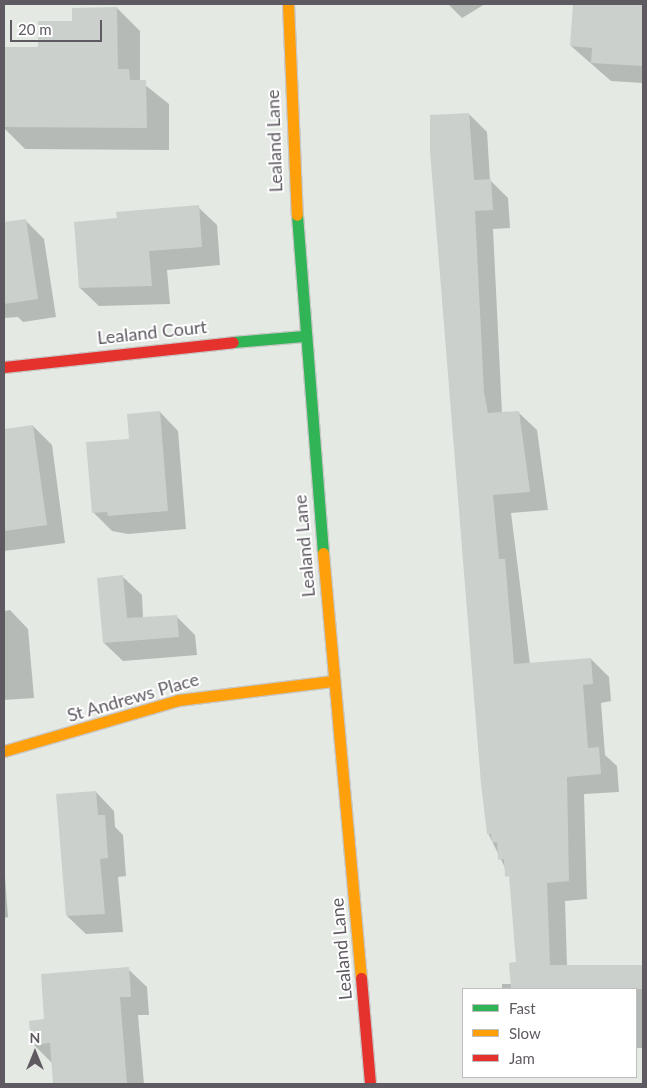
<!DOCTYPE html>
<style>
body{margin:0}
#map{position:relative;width:647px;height:1088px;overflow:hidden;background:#e4e9e4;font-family:Lato,sans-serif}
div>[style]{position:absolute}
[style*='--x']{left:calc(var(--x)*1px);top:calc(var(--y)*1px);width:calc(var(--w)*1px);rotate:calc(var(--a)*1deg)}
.shadow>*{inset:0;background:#0003}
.building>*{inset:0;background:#ccd0cd}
.roads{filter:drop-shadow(1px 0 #c7c7c7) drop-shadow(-1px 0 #c7c7c7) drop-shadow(0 1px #c7c7c7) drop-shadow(0 -1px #c7c7c7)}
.fast>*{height:11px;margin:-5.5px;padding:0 5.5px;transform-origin:5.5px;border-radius:5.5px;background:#30b455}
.slow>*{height:11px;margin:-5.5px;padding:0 5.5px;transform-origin:5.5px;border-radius:5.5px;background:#ff9f0a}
.jam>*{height:11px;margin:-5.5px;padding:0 5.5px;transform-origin:5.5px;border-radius:5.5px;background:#e5322d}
span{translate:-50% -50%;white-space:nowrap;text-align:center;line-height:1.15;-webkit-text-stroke:4px #fff;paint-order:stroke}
.street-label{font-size:18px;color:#5f5a62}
.frame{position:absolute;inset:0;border:5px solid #5f5a62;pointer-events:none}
.legend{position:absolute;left:462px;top:988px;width:175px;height:90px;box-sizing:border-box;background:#fff;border:1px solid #bfbdc0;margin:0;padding:6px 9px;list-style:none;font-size:15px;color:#5f5a62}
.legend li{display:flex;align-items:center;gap:10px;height:25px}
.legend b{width:25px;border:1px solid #bfbdc0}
.north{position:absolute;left:10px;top:1028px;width:50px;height:50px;-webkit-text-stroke:4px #fff;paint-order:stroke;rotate:0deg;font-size:14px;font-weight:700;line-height:20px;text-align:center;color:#5f5a62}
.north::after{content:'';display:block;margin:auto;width:18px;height:22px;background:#5f5a62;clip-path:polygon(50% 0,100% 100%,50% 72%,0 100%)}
.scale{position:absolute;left:10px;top:20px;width:92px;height:22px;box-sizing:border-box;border:2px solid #5f5a62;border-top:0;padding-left:6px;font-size:15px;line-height:18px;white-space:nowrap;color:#5f5a62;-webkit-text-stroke:4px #fff;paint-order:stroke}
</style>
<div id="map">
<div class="shadow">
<div style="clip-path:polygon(448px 4px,485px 4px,462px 18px)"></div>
<div style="clip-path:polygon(574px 4px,643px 4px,643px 83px,611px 81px,571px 46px)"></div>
<div style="clip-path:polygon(117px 8px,140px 31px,140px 81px,169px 104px,169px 150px,25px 149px,4px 128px,4px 49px,40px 48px,73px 22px)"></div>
<div style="clip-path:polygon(469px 114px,487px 132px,490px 180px,508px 198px,510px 228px,493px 229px,502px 413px,518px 412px,537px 430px,548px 510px,511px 513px,530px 664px,591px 659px,609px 677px,611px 701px,601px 703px,605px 755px,617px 766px,619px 792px,584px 794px,587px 899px,565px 901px,567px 966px,643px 966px,643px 1048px,636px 1048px,636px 989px,502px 989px,502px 984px,512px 984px,517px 963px,511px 880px,488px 833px)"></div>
<div style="clip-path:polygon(198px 207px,217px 225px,220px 265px,167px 270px,170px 304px,99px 306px,80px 288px,118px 219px)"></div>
<div style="clip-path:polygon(25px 220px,44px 239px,56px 317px,23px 322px,18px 317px,4px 318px,4px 223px)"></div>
<div style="clip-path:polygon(160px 412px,178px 431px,186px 529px,128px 534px,112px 531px,93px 512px,130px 440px)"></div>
<div style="clip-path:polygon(33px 426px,52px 445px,65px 543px,4px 551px,4px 430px)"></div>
<div style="clip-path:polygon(123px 577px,142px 595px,143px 618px,176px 616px,195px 635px,197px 655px,123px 661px,104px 643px)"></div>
<div style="clip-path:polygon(10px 610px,28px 629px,34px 698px,4px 700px,4px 611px)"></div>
<div style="clip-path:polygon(96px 792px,114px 811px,115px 827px,123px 835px,126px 876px,118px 877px,123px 932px,86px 934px,67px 916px)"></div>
<div style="clip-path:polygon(4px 863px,8px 917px,4px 918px)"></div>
<div style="clip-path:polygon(128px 969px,147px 987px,149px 1015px,138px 1015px,144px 1084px,54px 1084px,52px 1063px,33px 1044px,45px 1020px)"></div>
</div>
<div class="building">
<div style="clip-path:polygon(573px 4px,643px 4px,643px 66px,591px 63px,592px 48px,570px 46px)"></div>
<div style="clip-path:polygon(117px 7px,118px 69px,129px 69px,130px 80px,146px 80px,147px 128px,4px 127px,4px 47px,38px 47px,38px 21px,72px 21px,72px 8px)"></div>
<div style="clip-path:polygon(469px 113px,474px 180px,491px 179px,493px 210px,475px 211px,484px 392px,488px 413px,519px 411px,530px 492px,493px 495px,499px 559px,505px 559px,514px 664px,591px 658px,593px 684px,583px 685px,588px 748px,599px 747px,601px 774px,567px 777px,569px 881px,547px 883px,550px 965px,643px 965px,643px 989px,511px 989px,509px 963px,516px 962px,509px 876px,505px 877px,504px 859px,498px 860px,497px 842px,492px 843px,491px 834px,487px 834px,481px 784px,430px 151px,430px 115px)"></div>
<div style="clip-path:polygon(199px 205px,202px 247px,149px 251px,152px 286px,79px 288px,74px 222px,117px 218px,116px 212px)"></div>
<div style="clip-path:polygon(26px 219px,38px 299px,4px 304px,4px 222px)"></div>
<div style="clip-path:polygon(160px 411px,168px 511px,108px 516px,107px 512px,92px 513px,86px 442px,129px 439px,127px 414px)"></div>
<div style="clip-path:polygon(33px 425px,47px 525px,4px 531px,4px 429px)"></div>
<div style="clip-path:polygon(123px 575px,127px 618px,177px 615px,179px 637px,103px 643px,97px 578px)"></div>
<div style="clip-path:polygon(96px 791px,98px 815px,105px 815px,108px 858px,100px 859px,105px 914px,66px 916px,56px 794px)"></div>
<div style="clip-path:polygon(129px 967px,131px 997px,120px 997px,127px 1084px,53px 1084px,50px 1043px,31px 1045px,29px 1021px,44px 1019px,41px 974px)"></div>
</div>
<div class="roads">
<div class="fast">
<div style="--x:297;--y:215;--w:339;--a:85.6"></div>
<div style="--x:233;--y:342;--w:71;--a:-4.8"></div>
</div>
<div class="slow">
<div style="--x:288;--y:4;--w:211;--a:87.6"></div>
<div style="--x:323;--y:553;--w:427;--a:84.9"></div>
<div style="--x:4;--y:751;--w:181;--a:-16.3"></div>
<div style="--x:178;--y:700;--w:156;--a:-7"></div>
</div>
<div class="jam">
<div style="--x:4;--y:367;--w:230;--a:-6.2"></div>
<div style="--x:361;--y:978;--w:106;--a:85.1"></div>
</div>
</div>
<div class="street-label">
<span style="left:274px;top:141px;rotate:-92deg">Lealand Lane</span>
<span style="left:152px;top:332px;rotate:-6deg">Lealand Court</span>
<span style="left:304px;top:546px;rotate:-95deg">Lealand Lane</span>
<span style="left:133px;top:697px;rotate:-16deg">St Andrews Place</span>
<span style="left:341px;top:949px;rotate:-95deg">Lealand Lane</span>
</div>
<div class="frame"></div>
<ul class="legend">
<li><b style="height:6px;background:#30b455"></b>Fast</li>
<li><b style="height:6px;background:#ff9f0a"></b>Slow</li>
<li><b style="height:6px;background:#e5322d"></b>Jam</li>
</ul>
<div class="north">N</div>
<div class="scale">20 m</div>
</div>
